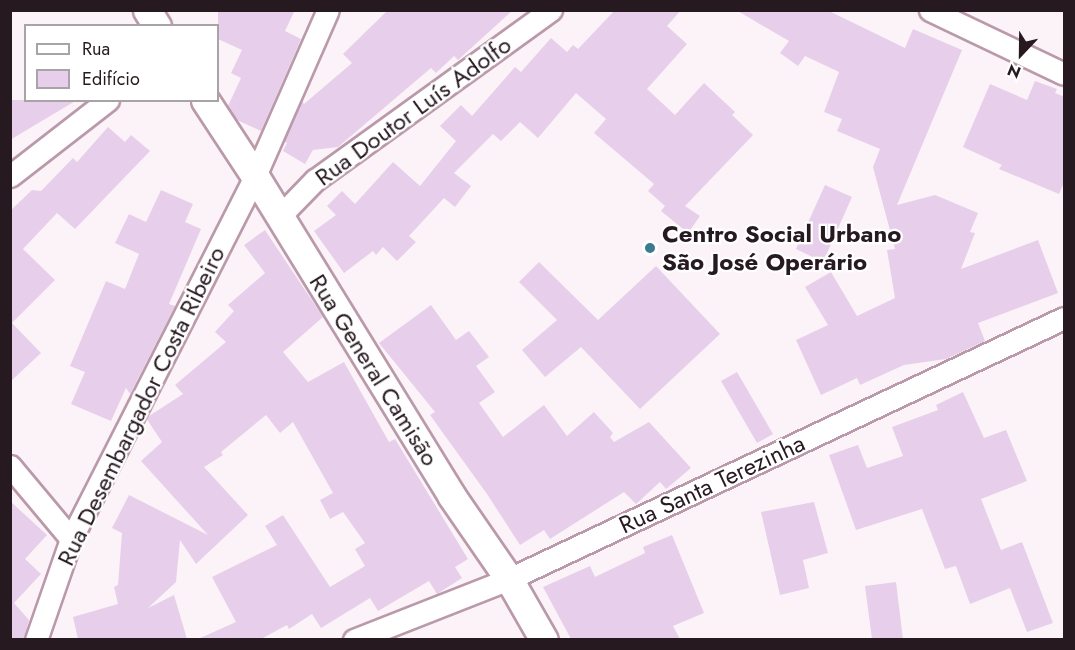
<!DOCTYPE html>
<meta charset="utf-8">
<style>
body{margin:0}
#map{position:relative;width:1075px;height:650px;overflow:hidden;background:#fbf3f7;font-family:Jost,sans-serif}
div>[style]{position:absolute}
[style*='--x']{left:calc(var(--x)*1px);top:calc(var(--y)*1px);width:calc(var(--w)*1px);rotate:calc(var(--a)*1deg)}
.building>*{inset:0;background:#e7cfeb}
.roads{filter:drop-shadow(2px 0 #ba99aa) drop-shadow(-2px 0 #ba99aa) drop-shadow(0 2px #ba99aa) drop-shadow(0 -2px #ba99aa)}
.minor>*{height:21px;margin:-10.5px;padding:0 10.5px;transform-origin:10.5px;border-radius:10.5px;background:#fff}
.tertiary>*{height:27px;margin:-13.5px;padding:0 13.5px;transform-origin:13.5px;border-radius:13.5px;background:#fff}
.dots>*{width:16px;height:16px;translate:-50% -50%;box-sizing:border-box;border:3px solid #fff;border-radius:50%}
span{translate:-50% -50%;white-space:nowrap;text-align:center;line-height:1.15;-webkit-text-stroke:4.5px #fff;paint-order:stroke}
.street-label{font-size:24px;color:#261920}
.poi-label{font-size:24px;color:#261920;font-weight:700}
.left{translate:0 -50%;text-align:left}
.frame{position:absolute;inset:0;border:12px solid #261920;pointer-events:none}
.legend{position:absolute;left:24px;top:24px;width:195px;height:78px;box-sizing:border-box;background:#fff;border:2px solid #a8a3a6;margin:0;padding:8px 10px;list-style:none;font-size:18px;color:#261920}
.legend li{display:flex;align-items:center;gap:12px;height:30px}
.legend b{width:30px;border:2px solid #a8a3a6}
.north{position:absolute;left:991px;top:24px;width:60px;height:60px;-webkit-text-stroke:4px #fff;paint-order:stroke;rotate:202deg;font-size:16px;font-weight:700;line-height:24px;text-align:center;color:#261920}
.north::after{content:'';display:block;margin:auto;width:21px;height:27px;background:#261920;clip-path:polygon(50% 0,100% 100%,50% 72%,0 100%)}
</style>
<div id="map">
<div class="building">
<div style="clip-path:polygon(218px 10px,295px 10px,285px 31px,301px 39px,261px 131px,237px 120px,228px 106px,241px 78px,231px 73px,242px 50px,218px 39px)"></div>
<div style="clip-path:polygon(388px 10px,513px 10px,458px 60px,454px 56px,436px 73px,431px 68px,338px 147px,313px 150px,305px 164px,283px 151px,287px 143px,284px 141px,302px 101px,304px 104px,352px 63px,343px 54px)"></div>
<div style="clip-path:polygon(615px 10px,681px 10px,667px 26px,687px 44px,647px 89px,675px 115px,704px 83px,735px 112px,732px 115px,753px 135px,685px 206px,700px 216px,688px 233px,661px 211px,665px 206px,648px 191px,654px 184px,594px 133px,606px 119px,576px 93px,538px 138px,520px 122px,501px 141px,493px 134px,454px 173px,471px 186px,455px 207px,444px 198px,409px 236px,416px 242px,397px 261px,383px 247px,376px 255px,373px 251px,344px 273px,314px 231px,336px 215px,327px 206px,342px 191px,355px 204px,393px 162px,420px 186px,456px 141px,440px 126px,461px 105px,472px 116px,515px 67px,521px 72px,551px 38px,567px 52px,573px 45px,578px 49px)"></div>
<div style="clip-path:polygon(736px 10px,827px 10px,905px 48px,913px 29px,962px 50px,897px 205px,935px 195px,978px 213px,970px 232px,975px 233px,961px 269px,1038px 240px,1058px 293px,978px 323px,985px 341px,946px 359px,904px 365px,860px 385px,857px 378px,821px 395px,796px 340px,828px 325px,805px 287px,831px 272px,857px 316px,895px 298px,887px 250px,895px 249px,873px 167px,880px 149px,837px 131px,842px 119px,824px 112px,839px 72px,805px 56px,798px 66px,780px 53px,789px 41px)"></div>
<div style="clip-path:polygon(1035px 81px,1057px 89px,1055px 93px,1065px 97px,1065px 180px,1059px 194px,999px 169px,1002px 165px,963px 147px,990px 84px,1027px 100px)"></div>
<div style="clip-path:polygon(10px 100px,77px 100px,10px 140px)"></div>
<div style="clip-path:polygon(108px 127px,125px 142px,131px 135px,150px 151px,75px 229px,57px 213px,23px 249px,55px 280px,12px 323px,41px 353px,10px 382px,10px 211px,32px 190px,41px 191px,73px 158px,77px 162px)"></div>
<div style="clip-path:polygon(825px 185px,852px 197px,823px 262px,796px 249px)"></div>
<div style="clip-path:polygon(161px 190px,193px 204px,185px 222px,201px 229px,169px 304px,175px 306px,130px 394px,126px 388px,111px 421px,71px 404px,85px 372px,70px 366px,106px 281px,125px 289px,139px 254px,115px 243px,129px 214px,146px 222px)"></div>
<div style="clip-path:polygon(265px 230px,323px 317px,283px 352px,308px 382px,344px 362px,389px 442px,395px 439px,468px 559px,455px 567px,462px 578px,437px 594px,429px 581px,378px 611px,370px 598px,321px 628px,312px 614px,289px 629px,287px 625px,261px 639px,198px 639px,236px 622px,212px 577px,277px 545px,265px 526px,283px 515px,330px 587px,365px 566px,355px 549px,365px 543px,343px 512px,330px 519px,320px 500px,333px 493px,293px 422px,280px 433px,266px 415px,221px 452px,223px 455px,204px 467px,248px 515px,196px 564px,180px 540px,176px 582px,148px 608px,174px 595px,187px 639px,78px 639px,73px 617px,118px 604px,114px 587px,118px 585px,122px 533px,112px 528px,129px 495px,208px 535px,141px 461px,162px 442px,146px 418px,183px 394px,175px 385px,226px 342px,215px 332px,234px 311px,228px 305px,265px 273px,244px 245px)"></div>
<div style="clip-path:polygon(539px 262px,598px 320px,656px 266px,720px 334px,640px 409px,581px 347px,545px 377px,522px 350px,557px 320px,519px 282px)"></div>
<div style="clip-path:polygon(431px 305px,456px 340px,469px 331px,489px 357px,476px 366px,495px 392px,479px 403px,503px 437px,544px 405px,567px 436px,594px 412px,613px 433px,610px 437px,614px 442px,649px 422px,691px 468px,666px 489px,660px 482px,636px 504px,624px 492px,550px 539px,544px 530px,520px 545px,487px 494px,430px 415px,435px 412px,379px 343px)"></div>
<div style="clip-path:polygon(737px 372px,773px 434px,757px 443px,721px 381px)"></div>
<div style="clip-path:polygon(963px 392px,984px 438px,1006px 430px,1027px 481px,981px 499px,1001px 550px,1022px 542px,1053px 623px,1027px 632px,1010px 588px,970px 604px,956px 566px,945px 569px,922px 509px,856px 530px,829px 455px,858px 445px,867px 468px,903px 456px,892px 427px,938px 410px,936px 405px)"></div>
<div style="clip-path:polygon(10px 501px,47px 535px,25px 559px,41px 574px,14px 603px,29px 620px,24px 639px,10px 639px)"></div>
<div style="clip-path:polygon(814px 502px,828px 553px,803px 560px,809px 588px,780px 595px,761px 512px)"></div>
<div style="clip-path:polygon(672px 535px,704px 613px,673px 626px,680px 639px,571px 639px,543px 587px,590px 566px,595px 577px,645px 553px,643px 547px)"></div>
<div style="clip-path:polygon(896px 582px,903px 639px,872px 639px,865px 586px)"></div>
</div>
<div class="roads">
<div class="minor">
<div style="--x:930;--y:10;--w:148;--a:25.5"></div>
<div style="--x:10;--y:176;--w:124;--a:-37.8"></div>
<div style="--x:279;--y:217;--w:52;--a:-45.8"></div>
<div style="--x:315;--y:180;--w:291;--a:-35.8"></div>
<div style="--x:10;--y:466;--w:95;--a:50.1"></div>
<div style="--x:36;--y:640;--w:107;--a:-70.9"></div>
<div style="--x:71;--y:539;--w:407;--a:-63.1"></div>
<div style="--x:255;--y:176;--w:181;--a:-66.3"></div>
<div style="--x:354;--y:640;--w:167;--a:-21.5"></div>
<div style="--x:509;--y:579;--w:613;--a:-25.19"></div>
</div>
<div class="tertiary">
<div style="--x:147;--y:10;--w:19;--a:58"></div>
<div style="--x:205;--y:100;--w:91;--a:56.7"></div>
<div style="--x:255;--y:176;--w:374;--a:58.4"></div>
<div style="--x:451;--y:495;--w:102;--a:55.4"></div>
<div style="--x:509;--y:579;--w:70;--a:60.2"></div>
</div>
</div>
<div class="dots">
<div style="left:650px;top:248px;background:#3b7a8f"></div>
</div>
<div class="street-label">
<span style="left:413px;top:111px;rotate:-36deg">Rua Doutor Luís Adolfo</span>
<span style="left:374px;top:370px;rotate:58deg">Rua General Camisão</span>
<span style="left:141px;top:406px;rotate:-64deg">Rua Desembargador Costa Ribeiro</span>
<span style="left:712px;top:484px;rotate:-25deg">Rua Santa Terezinha</span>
</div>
<div class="poi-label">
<span class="left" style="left:662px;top:248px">Centro Social Urbano<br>São José Operário</span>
</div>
<div class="frame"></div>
<ul class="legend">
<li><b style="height:8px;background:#fff"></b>Rua</li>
<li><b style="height:16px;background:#e7cfeb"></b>Edifício</li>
</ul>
<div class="north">N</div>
</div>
